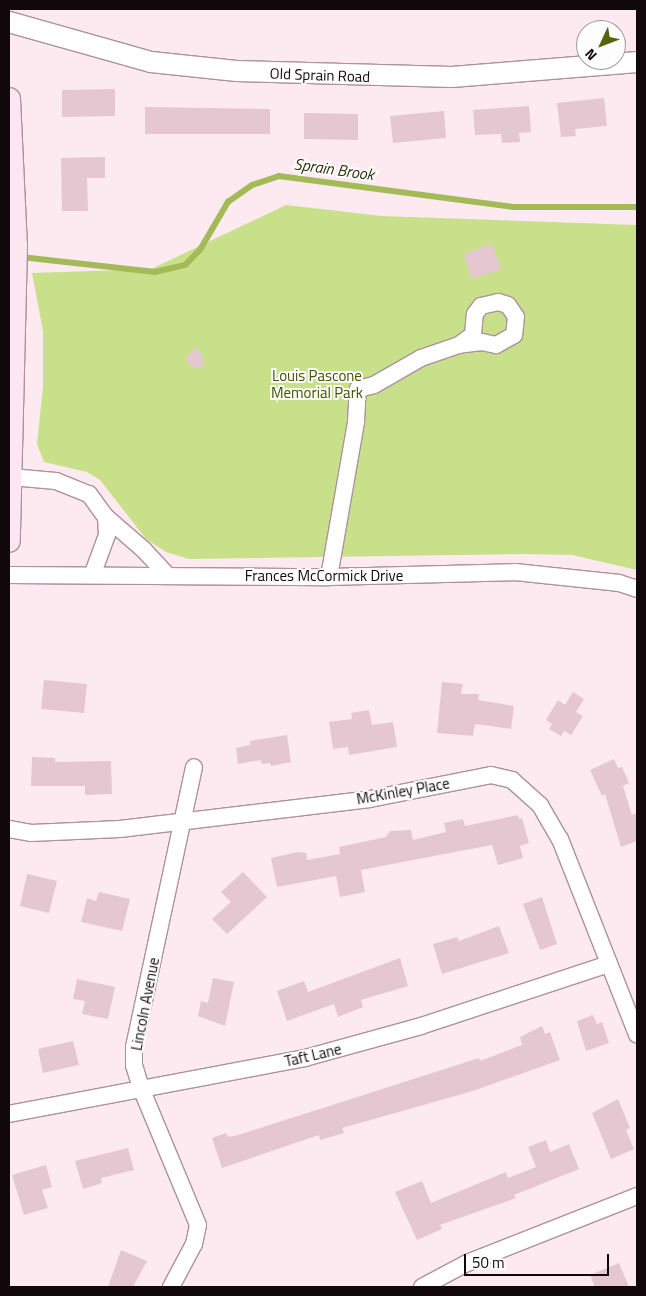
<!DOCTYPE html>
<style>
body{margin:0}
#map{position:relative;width:646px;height:1296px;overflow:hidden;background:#fceaf0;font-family:"Titillium Web",sans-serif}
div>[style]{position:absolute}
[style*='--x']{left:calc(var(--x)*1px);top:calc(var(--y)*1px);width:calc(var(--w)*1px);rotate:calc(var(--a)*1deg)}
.green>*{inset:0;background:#c9e08a}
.stream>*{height:5.5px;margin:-2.75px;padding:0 2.75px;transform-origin:2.75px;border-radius:2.75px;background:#a3bb56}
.building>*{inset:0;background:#e5c7d2}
.roads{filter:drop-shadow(1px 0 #ad919b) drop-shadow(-1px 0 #ad919b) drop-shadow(0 1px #ad919b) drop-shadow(0 -1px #ad919b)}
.minor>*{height:16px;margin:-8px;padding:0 8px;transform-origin:8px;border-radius:8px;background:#fff}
.tertiary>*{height:20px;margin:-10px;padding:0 10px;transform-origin:10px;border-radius:10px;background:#fff}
.secondary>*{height:22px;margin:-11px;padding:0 11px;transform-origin:11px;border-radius:11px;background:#fce6ef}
span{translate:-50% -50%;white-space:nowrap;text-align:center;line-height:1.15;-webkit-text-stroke:4px #fdfdfd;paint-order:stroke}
.street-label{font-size:15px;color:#11080c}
.park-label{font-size:15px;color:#425102}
.water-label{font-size:16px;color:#293207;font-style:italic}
.frame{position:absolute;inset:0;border:10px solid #11080c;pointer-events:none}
.north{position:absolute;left:576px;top:20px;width:50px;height:50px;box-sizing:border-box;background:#fdfdfd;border:1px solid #9f9b9d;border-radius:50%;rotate:227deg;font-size:14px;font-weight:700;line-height:20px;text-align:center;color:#11080c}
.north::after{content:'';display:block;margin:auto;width:18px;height:22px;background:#54650e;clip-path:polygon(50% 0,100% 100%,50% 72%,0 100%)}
.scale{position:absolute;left:464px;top:1254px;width:145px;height:22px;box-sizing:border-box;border:2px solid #11080c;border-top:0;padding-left:6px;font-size:15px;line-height:18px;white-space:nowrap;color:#11080c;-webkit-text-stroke:4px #fdfdfd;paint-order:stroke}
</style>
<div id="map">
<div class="green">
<div style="clip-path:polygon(286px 205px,382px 216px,637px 225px,637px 570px,572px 555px,525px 554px,189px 559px,166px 552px,146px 539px,100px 480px,87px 472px,44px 462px,37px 444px,43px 387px,43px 331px,32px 273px,151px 269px)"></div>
</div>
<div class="stream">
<div style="--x:21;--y:257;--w:135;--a:6.4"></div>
<div style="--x:155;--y:272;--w:31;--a:-13"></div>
<div style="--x:185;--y:265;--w:21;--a:-45"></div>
<div style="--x:200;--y:250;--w:56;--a:-59.7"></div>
<div style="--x:228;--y:202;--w:29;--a:-35"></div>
<div style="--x:252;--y:185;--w:28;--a:-18"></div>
<div style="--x:279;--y:176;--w:236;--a:7.5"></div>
<div style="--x:513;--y:207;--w:124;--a:0"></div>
</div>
<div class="building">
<div style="clip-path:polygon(115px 89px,115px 116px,62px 117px,62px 90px)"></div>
<div style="clip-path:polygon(604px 98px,607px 126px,575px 129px,576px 136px,561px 137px,557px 103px)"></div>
<div style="clip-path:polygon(529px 106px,531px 132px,519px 133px,520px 142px,502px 143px,501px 134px,475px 135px,473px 110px)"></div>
<div style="clip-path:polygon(145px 107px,270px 109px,270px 134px,145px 134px)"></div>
<div style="clip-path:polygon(444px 111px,446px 138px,393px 143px,390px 116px)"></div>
<div style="clip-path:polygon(304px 113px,358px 114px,358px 140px,304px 139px)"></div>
<div style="clip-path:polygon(105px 157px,105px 178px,87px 178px,88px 211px,62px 211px,61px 158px)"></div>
<div style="clip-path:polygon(492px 244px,501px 269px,472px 279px,464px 254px)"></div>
<div style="clip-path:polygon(196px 347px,202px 355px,204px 367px,192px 367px,185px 358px)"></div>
<div style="clip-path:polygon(44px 680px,87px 684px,84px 713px,41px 709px)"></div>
<div style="clip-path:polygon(442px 682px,463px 684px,461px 694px,479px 694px,478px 700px,514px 706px,511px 729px,475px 724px,473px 736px,437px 733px)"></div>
<div style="clip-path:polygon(573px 692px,584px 699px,576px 712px,583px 716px,571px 735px,564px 731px,561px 736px,549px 729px,552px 724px,546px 720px,558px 700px,565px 705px)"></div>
<div style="clip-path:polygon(369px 710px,372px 725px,393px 722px,397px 747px,349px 755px,348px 747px,333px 749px,329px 722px,352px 719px,351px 713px)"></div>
<div style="clip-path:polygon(287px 735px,291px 762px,271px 766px,270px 763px,262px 764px,261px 760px,238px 764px,236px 748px,250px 745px,250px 741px)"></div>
<div style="clip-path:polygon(32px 757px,55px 758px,55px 762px,111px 761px,112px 794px,85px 795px,85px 786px,31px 786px)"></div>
<div style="clip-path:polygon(614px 759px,618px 768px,622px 767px,629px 783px,623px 786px,632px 815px,637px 813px,637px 841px,621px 847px,605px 794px,602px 796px,590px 770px)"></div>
<div style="clip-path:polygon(518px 815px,519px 819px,522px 818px,529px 843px,520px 846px,523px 858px,498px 865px,492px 845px,371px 868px,361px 870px,365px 892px,340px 897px,336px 876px,277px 887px,271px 858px,298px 852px,306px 853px,307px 860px,340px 854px,339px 847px,386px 837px,390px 831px,411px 830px,413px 840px,446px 832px,444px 823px,463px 819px,465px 826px)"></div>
<div style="clip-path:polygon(243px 872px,267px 897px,227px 934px,212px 919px,231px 902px,221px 892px)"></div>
<div style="clip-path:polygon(27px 874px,57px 881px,49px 913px,20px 906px)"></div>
<div style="clip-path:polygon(99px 892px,130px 899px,122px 931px,81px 922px,87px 898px,96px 901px)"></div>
<div style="clip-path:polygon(542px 897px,557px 944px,540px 950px,523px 904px)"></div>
<div style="clip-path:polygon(499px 926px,509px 953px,442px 974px,433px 944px,457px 937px,459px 941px)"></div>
<div style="clip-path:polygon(400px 958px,408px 986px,361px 1000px,363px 1007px,338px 1017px,334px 1004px,287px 1021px,277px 991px,304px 981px,308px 992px)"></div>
<div style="clip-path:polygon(213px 978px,234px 982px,225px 1026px,198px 1016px,201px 1001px,208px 1003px)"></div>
<div style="clip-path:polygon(77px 979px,115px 987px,108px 1019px,82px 1014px,85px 1001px,73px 999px)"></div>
<div style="clip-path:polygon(593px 1015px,597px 1024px,602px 1022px,609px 1043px,586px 1051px,577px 1021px)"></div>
<div style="clip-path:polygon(542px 1026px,545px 1034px,550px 1032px,560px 1060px,473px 1091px,342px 1128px,344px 1133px,320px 1140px,319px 1135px,222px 1168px,212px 1138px,226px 1133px,228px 1137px,238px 1135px,479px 1058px,480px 1061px,522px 1045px,520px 1037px)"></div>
<div style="clip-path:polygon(73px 1041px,79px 1065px,43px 1073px,38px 1049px)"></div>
<div style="clip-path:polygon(618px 1099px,630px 1128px,626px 1130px,634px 1149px,611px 1159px,592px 1113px)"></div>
<div style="clip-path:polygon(546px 1140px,550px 1152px,569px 1144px,579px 1169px,514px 1195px,516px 1198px,440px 1225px,442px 1229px,417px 1240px,395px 1192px,422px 1181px,431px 1203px,506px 1172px,508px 1178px,536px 1167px,528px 1147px)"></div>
<div style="clip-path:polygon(128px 1148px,134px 1170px,101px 1178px,102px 1183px,83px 1189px,75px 1161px)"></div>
<div style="clip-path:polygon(46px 1165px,52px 1187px,42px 1190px,48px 1208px,24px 1215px,12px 1175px)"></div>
<div style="clip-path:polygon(121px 1250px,147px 1261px,133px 1287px,108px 1287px)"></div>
<div style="clip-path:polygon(619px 1263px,629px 1287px,595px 1287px,590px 1275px)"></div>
</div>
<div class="roads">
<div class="minor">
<div style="--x:498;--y:302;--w:10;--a:17"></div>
<div style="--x:508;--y:305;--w:14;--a:56"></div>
<div style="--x:516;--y:317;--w:18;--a:96"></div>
<div style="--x:514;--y:335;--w:21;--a:151"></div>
<div style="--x:496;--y:345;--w:14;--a:-168"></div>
<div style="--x:482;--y:342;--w:23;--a:173"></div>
<div style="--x:459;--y:345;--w:17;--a:-36"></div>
<div style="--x:473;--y:335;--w:21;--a:-85"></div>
<div style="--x:475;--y:314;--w:10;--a:-53"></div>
<div style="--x:481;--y:306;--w:17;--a:-13"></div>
<div style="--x:11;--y:477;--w:45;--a:5.1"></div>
<div style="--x:56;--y:481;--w:35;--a:22"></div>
<div style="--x:89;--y:494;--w:29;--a:54"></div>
<div style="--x:106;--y:517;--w:49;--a:40.9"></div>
<div style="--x:143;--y:549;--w:35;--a:47"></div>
<div style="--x:93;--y:573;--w:40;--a:-69.8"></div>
<div style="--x:107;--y:535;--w:18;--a:-93"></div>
<div style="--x:9;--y:575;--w:320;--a:0.4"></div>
<div style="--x:329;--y:577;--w:186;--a:-1.5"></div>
<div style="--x:515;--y:572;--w:105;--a:6"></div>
<div style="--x:619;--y:583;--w:19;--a:18"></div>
<div style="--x:329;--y:577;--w:157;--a:-80.1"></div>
<div style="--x:356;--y:422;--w:33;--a:-87"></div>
<div style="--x:358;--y:389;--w:16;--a:-14"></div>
<div style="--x:374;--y:385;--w:54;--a:-29.9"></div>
<div style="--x:421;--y:358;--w:40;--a:-18.9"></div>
<div style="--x:9;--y:829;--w:22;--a:10"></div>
<div style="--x:31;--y:833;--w:89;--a:-2.6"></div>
<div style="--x:120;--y:829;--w:252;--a:-6.8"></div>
<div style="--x:370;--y:799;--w:123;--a:-11.2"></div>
<div style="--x:491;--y:775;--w:22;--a:13"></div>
<div style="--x:512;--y:780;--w:38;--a:42"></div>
<div style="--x:540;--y:805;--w:39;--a:60"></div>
<div style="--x:560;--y:839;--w:210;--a:68.5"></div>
<div style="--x:9;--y:1114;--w:301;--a:-10.7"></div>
<div style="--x:305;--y:1058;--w:120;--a:-15.4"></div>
<div style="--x:421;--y:1026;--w:198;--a:-18.3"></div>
<div style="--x:171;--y:1287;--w:49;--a:-61.9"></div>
<div style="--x:194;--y:1244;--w:19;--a:-78"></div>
<div style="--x:198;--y:1225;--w:148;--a:-112.6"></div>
<div style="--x:141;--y:1088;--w:24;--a:-107"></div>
<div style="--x:134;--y:1065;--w:18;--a:-90"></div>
<div style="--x:134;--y:1047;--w:286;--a:-77.9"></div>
<div style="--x:422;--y:1287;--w:51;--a:-28.1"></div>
<div style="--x:467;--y:1263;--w:183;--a:-21.5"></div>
</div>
<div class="tertiary">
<div style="--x:9;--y:22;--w:148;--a:15.7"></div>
<div style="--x:151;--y:62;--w:86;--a:6"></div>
<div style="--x:237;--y:71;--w:215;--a:1.6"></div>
<div style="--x:452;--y:77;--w:186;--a:-4.6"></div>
</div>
<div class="secondary">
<div style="--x:9;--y:99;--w:147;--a:87.3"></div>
<div style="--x:16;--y:246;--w:295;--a:91.4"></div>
</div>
</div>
<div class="street-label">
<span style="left:320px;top:75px;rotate:2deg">Old Sprain Road</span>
<span style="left:324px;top:576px">Frances McCormick Drive</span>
<span style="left:403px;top:791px;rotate:-10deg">McKinley Place</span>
<span style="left:145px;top:1004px;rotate:-79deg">Lincoln Avenue</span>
<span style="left:313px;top:1055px;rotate:-13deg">Taft Lane</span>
</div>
<div class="park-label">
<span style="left:317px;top:384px">Louis Pascone<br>Memorial Park</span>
</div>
<div class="water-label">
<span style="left:334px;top:169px;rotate:8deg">Sprain Brook</span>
</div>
<div class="frame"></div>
<div class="north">N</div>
<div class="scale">50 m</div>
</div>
